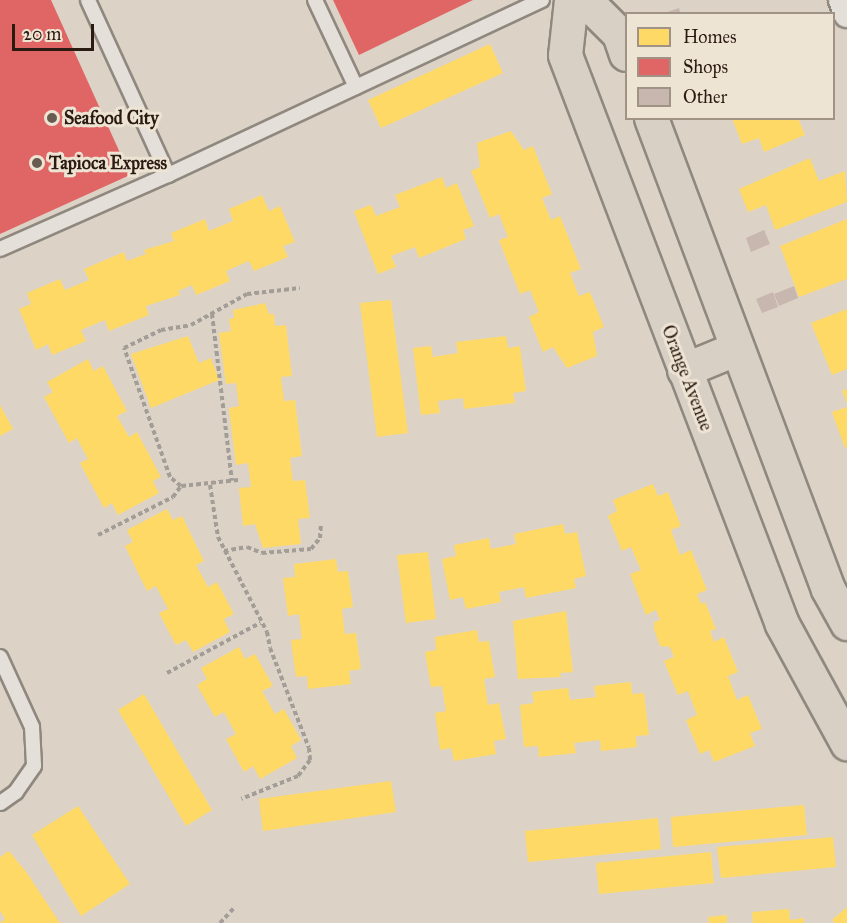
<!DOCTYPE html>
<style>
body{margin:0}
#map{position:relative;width:847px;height:923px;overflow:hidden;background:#dcd3c6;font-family:"IM FELL Great Primer",serif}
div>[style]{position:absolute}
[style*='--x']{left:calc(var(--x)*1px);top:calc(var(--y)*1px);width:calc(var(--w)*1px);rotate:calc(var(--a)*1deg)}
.homes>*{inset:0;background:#ffd966}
.shops>*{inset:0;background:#e06666}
.building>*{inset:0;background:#c8b7ae}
.path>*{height:4px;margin-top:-2px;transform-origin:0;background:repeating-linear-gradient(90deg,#a29d96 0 4.5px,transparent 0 7.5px)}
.roads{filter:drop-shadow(2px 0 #8f887f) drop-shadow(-2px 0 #8f887f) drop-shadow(0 2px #8f887f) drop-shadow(0 -2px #8f887f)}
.lane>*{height:14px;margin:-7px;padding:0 7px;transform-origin:7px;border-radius:7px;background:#e4e0d9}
.street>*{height:26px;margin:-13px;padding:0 13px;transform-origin:13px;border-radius:13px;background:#e4e0d9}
.primary>*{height:33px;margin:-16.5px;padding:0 16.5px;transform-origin:16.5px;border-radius:16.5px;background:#d8d0c4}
.dots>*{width:16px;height:16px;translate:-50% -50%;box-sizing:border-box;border:3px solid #eee4d4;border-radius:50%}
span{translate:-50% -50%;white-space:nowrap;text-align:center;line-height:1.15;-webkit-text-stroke:6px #eee4d4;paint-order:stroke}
.poi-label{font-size:18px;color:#2a1a11;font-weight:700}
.left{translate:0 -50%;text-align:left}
.street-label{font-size:18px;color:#2a1a11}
.legend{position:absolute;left:625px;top:12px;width:210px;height:108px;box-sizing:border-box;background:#eee4d4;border:2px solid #a09386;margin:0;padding:8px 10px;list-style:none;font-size:18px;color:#2a1a11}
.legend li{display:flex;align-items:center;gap:12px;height:30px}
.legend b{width:30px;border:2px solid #a09386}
.scale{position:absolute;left:12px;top:24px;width:82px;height:27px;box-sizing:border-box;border:3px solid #2a1a11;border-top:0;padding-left:8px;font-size:18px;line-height:21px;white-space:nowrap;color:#2a1a11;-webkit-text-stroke:4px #eee4d4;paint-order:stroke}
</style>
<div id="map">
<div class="homes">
<div style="clip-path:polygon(490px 44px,503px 73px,381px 128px,368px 100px)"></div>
<div style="clip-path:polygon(732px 118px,798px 118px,805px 135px,764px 152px,759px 138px,742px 144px)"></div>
<div style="clip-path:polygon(511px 131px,524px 150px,533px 146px,552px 194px,542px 198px,551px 220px,560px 216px,581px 269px,570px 273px,579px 296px,590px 292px,604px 327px,593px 332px,597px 356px,567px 368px,553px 347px,543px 352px,529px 317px,539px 312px,530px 290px,520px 294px,499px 240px,508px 237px,499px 214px,490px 218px,471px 171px,480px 167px,477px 143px)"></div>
<div style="clip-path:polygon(810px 158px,819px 181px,845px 171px,847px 202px,775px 230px,766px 205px,748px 212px,739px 189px)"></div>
<div style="clip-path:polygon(442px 177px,446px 188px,457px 183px,474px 226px,463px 230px,466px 239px,419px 258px,415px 247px,391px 256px,396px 267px,378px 274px,354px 211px,371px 205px,376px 216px,400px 207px,395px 195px)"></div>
<div style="clip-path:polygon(262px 195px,269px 211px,280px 206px,295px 242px,283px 246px,288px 257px,254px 271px,249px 261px,226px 271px,230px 281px,196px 295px,192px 285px,178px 291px,180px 295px,146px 306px,149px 315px,109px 331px,105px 320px,81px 330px,86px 341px,52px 355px,48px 344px,36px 350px,19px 309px,31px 304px,27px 293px,60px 279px,65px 290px,89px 280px,84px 269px,124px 252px,127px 261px,146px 254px,144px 250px,174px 241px,171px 233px,205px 219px,209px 231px,233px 221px,229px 209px)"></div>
<div style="clip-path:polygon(847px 219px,847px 279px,799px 297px,780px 246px)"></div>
<div style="clip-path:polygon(391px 300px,408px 433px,377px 437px,360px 303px)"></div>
<div style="clip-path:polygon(265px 303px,269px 314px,274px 314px,275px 326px,286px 325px,292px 376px,281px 377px,284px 401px,295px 400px,302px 456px,290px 458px,293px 481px,305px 480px,310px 518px,298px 519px,301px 544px,263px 548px,255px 524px,243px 526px,239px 488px,251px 487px,248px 463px,236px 465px,229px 408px,239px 406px,236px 383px,226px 384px,219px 333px,231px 331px,229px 319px,234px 318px,233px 310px)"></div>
<div style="clip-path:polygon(847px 309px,847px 369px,832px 375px,811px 323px)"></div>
<div style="clip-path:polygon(188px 336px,199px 363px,211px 358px,219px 380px,151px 408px,131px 354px)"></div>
<div style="clip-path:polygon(506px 336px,508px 348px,520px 346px,526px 391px,513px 393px,515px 403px,464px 409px,463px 398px,438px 401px,440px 413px,421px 415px,413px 348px,431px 346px,433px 357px,458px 353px,456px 342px)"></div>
<div style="clip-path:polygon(88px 359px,94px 371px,103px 366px,127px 411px,117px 416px,129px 437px,137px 432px,161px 477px,153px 481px,159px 493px,118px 515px,112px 503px,104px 508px,80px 463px,88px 459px,77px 438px,69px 443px,44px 397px,53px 392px,47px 382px)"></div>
<div style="clip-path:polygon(847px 389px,847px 404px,842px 391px)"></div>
<div style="clip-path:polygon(0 405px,13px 429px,0 436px)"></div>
<div style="clip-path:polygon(847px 407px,847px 447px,845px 448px,832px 412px)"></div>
<div style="clip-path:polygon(653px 484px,658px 496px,668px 492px,681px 526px,671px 530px,680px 555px,691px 550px,707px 590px,697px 594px,701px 604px,705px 602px,716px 629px,710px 631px,714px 642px,724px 637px,738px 672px,728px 676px,737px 700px,748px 695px,762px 729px,750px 733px,755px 746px,714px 762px,709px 750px,700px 754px,686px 720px,697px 715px,688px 691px,678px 695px,664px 661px,674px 657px,670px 647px,660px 646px,654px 629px,654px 622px,660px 620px,656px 610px,646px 615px,630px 574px,641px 570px,631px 547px,622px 551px,608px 516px,617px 511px,613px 500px)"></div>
<div style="clip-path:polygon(167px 509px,173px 520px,182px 516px,204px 561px,196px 565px,208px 587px,217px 582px,234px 614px,224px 619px,230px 632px,193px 652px,186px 640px,176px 645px,159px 613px,168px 609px,156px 586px,147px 591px,125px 546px,133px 542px,127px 530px)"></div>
<div style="clip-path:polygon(563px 524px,565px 534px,577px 532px,586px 576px,574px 579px,576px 588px,526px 598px,524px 587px,499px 592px,501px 602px,466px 609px,463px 597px,450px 600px,442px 559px,456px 556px,454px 545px,489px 538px,491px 549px,516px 544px,514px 534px)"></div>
<div style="clip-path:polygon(428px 552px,436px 619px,406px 623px,397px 555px)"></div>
<div style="clip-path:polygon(336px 559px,338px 572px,348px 571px,353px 607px,342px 609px,345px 634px,356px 633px,361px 669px,349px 671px,351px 684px,308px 689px,307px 676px,296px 677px,291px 640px,302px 639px,299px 614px,288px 616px,283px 578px,295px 577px,294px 564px)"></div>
<div style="clip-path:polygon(566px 611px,573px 672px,560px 673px,561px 677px,518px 679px,513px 621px)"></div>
<div style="clip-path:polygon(477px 630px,479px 642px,489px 641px,495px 677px,484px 679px,488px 705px,499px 703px,506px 739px,494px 741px,496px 754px,454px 761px,451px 748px,440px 750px,435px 713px,446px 711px,442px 686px,431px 687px,425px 652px,436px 650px,435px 637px)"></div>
<div style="clip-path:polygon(239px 647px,245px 659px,255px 654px,273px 686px,262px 691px,275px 714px,284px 709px,301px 740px,291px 746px,297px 758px,260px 779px,253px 766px,244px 772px,226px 739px,236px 734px,224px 712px,215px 717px,197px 685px,207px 679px,201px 668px)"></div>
<div style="clip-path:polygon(631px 682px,632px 694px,644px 693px,649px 735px,636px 736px,637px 747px,601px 751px,600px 740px,574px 743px,576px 753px,539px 757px,538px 746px,524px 747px,520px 705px,534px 703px,532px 692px,568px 688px,570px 700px,596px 697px,594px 686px)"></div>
<div style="clip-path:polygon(144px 694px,212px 810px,186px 826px,118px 710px)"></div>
<div style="clip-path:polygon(391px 781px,396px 812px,263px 831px,259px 799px)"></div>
<div style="clip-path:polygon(804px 805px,807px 835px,673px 847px,671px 817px)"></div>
<div style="clip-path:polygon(78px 806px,130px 884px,81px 916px,32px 835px)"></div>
<div style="clip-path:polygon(658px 818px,661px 849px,528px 862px,525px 831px)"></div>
<div style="clip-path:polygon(833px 837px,836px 867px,721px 878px,717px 847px)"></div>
<div style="clip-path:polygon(9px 851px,27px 873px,60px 923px,0 923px,5px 919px,0 911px,0 857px)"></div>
<div style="clip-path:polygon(711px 852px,714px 883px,599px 894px,596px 863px)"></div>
<div style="clip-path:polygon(847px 907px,847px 923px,835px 923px,832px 920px)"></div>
<div style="clip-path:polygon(789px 909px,790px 920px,804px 918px,804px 923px,753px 923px,752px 912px)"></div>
<div style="clip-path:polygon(727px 915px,727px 923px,709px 923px,708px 917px)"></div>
</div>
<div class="shops">
<div style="clip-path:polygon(0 0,51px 0,130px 175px,0 234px)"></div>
<div style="clip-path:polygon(333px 0,473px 0,359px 55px)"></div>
</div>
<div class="building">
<div style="clip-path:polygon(679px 8px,681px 14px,664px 14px,664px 13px)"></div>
<div style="clip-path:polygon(764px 230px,770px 244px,751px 252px,746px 238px)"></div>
<div style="clip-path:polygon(794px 286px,798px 298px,779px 306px,774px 294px)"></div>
<div style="clip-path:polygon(773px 292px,778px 307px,762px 313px,756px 299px)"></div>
</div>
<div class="path">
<div style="--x:212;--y:314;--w:168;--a:83.2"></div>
<div style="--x:238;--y:480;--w:57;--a:174"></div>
<div style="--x:181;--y:486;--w:14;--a:-141"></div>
<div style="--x:170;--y:477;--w:137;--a:-109.6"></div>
<div style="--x:124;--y:348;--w:41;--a:-25.9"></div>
<div style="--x:161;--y:330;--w:30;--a:-9"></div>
<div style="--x:191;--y:325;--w:64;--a:-29"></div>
<div style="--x:247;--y:294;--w:53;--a:-6.5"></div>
<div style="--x:210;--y:485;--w:53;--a:81.3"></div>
<div style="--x:218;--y:537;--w:107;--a:62.7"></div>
<div style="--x:267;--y:632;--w:16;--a:79"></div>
<div style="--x:270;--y:648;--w:107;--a:68.7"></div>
<div style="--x:309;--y:748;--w:12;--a:85"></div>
<div style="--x:310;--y:760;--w:20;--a:127"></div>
<div style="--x:298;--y:776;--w:61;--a:158"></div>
<div style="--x:98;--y:535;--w:84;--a:-26.9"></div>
<div style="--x:173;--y:497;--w:14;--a:-54"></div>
<div style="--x:224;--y:551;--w:23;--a:-10"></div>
<div style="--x:247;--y:547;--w:16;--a:22"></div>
<div style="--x:262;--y:553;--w:49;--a:-4.7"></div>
<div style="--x:311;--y:549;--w:14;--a:-51"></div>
<div style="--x:320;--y:538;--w:14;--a:-86"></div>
<div style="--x:167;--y:673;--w:106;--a:-28.3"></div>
<div style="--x:220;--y:923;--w:21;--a:-47"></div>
</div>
<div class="roads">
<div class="lane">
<div style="--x:315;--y:0;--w:96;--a:64.8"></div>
<div style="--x:168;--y:175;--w:413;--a:-25.1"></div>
<div style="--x:0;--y:249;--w:184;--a:-23.8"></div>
<div style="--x:168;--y:175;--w:192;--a:-114.6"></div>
<div style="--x:0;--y:657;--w:77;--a:65.4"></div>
<div style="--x:32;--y:727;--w:39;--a:87"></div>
<div style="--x:34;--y:766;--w:32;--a:125"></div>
<div style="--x:16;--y:792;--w:19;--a:145"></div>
</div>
<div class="street">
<div style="--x:842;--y:0;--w:15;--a:70"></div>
</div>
<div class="primary">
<div style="--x:571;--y:0;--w:55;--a:96.2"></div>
<div style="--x:565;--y:55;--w:609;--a:69.12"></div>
<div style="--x:782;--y:624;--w:136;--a:61.4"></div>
<div style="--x:585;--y:0;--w:48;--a:45"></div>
<div style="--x:619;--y:34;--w:21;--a:71"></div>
<div style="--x:651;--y:118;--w:503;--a:69.4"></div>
<div style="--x:828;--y:589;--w:39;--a:61"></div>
<div style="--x:684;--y:370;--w:57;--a:-22.5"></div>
</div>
</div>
<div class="dots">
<div style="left:52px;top:118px;background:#685b50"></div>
<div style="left:37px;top:163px;background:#685b50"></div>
</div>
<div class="poi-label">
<span class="left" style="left:64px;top:118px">Seafood City</span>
<span class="left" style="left:49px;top:163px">Tapioca Express</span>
</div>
<div class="street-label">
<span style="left:687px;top:378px;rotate:69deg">Orange Avenue</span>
</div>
<ul class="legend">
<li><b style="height:16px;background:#ffd966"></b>Homes</li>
<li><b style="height:16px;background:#e06666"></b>Shops</li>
<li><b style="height:16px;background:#c8b7ae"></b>Other</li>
</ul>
<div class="scale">20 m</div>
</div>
